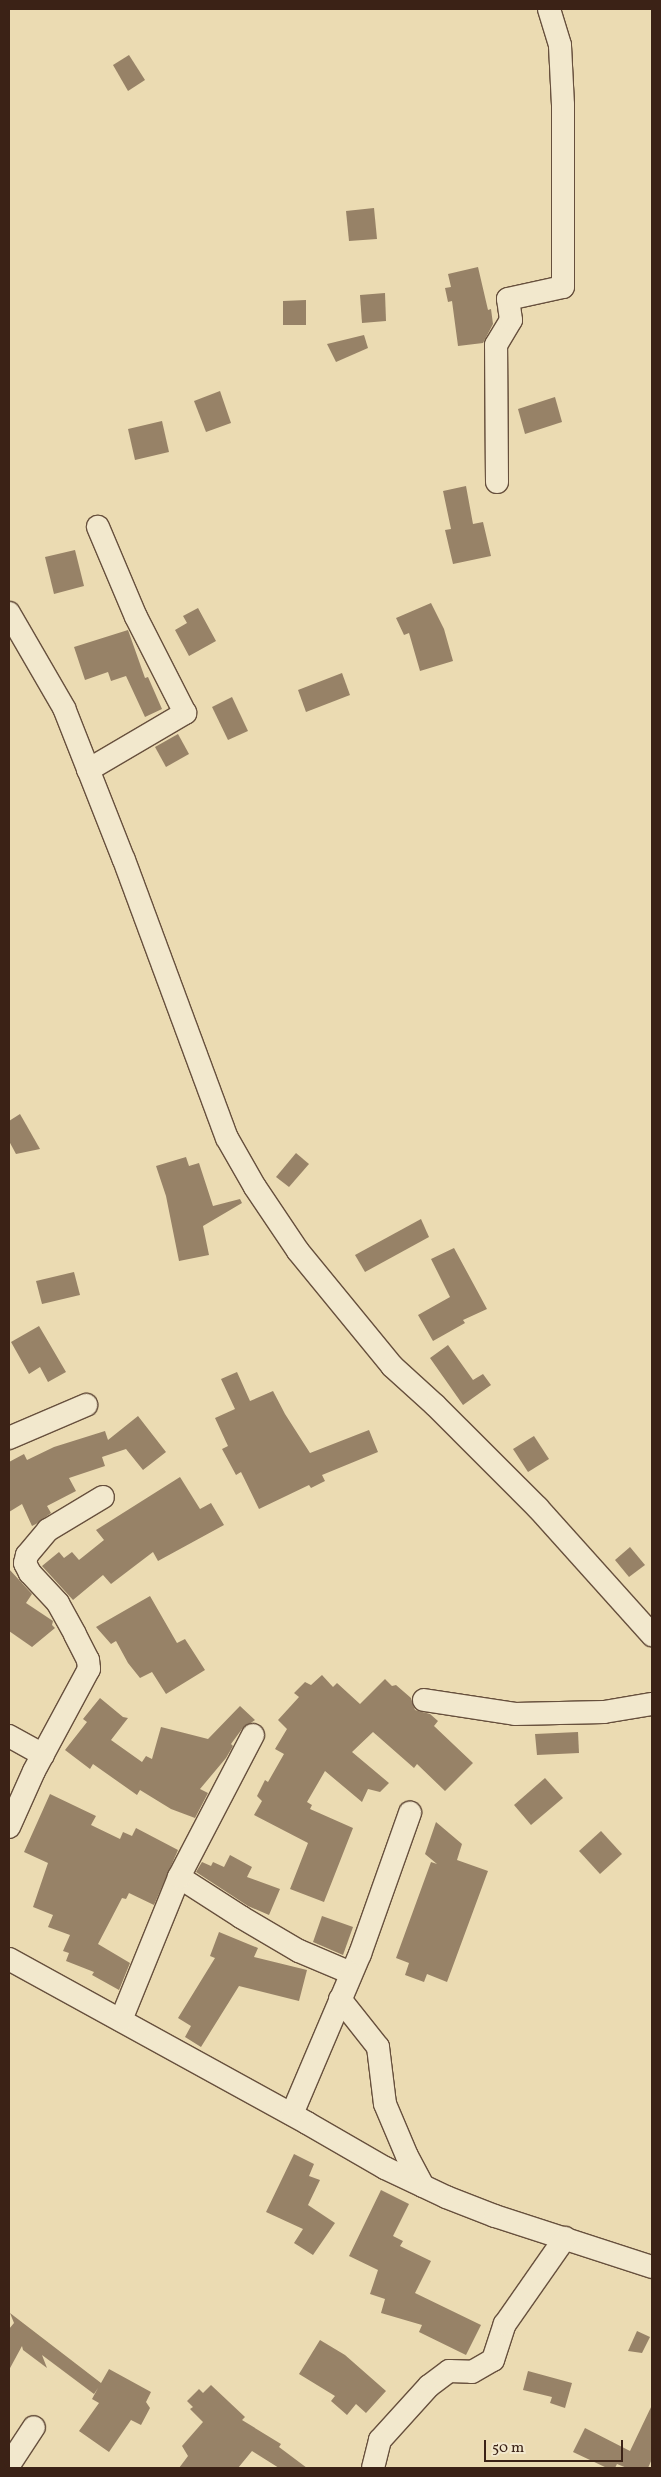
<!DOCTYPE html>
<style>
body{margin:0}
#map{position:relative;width:661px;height:2477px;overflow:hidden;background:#ebdbb2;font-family:Vollkorn,serif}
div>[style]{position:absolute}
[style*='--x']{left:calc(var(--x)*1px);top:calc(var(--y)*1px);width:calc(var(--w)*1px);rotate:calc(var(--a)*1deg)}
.building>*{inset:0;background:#978267}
.roads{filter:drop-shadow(1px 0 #67503d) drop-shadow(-1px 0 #67503d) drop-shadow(0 1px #67503d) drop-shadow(0 -1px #67503d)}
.minor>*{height:22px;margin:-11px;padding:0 11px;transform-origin:11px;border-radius:11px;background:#f2e8cd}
span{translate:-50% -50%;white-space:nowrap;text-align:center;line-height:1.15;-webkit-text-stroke:4px #f2e8cd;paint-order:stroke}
.frame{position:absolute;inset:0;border:10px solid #3b2216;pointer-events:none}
.scale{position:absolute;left:484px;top:2440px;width:139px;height:22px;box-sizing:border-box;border:2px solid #3b2216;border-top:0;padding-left:6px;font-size:15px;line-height:18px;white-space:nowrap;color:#3b2216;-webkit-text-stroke:4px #f2e8cd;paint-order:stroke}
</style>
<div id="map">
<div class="building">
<div style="clip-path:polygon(129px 55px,145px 80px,128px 91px,113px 65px)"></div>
<div style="clip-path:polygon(374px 208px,377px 239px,349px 241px,346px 211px)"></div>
<div style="clip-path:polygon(478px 267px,488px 310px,491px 309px,493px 324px,483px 343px,458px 346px,452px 301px,448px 302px,445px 288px,451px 287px,448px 274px)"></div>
<div style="clip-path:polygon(385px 293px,386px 321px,362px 323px,360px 295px)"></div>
<div style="clip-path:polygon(306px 300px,306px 325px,283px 325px,283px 301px)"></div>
<div style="clip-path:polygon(364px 335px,368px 348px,336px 362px,327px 344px)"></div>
<div style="clip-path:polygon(220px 391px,231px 423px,206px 432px,194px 401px)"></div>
<div style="clip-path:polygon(555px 397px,562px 422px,525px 434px,518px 409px)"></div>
<div style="clip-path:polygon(162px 421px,169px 452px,135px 460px,128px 429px)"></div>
<div style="clip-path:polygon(466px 486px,473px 524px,483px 522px,491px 556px,453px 564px,445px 530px,451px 529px,443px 491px)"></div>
<div style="clip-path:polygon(75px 550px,84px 586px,54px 594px,45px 557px)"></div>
<div style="clip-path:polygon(431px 603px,444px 629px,453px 661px,420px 671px,409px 633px,404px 635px,396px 618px)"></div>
<div style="clip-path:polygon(198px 608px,216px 641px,189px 656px,175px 630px,187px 623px,183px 616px)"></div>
<div style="clip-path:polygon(128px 630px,145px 678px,148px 677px,162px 709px,145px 717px,126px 676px,111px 681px,108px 672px,85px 680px,74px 647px)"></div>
<div style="clip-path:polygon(342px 673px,350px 695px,306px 712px,298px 690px)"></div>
<div style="clip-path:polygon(232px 697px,248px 731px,228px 740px,212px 707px)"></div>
<div style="clip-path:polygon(178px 734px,189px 754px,166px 767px,155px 747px)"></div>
<div style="clip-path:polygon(20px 1114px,40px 1149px,16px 1154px,9px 1141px,9px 1121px)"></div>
<div style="clip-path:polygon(296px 1153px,309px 1164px,289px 1187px,276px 1177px)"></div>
<div style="clip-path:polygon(186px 1157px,189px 1166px,199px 1163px,213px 1206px,240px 1199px,242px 1203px,203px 1226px,209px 1255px,179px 1261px,166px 1196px,156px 1166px)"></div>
<div style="clip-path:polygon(421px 1219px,429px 1237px,365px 1272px,355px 1255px)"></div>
<div style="clip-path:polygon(454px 1248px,487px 1309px,463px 1320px,465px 1323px,433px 1341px,418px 1315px,450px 1297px,431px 1259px)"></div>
<div style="clip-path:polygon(74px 1272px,80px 1295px,42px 1304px,36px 1281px)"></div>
<div style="clip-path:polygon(39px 1326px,66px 1372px,48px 1382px,40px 1367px,29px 1374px,11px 1342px)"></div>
<div style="clip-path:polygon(448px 1345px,473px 1380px,483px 1374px,491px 1385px,463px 1405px,430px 1358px)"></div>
<div style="clip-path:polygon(237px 1372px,250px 1401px,273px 1391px,285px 1414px,310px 1453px,369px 1430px,378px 1452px,322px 1475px,325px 1481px,311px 1488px,309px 1485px,259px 1509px,241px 1472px,236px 1475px,222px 1449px,228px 1446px,215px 1418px,235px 1409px,221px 1379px)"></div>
<div style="clip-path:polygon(138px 1416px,166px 1452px,143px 1470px,126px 1449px,102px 1457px,105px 1466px,69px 1478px,76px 1491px,47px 1506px,51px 1513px,36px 1524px,32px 1526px,22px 1504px,9px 1512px,9px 1462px,24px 1454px,27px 1460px,54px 1447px,105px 1431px,108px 1440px)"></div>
<div style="clip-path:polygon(534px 1436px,549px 1459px,528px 1472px,513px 1449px)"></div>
<div style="clip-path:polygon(180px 1477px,200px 1509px,211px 1503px,224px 1525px,158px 1561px,153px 1552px,111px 1584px,103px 1575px,73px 1600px,42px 1566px,59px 1552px,64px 1558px,72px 1552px,79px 1560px,104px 1540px,96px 1530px)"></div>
<div style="clip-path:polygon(630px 1547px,645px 1565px,629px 1577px,615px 1560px)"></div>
<div style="clip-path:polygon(9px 1569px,32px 1594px,26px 1603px,53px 1621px,52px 1625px,55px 1628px,32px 1647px,9px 1631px)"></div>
<div style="clip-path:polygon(150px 1596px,177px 1643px,185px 1639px,205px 1670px,166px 1694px,152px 1672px,140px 1678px,128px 1663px,116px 1641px,111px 1644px,96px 1627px)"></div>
<div style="clip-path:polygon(322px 1675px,333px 1687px,337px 1683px,360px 1704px,385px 1679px,392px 1686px,396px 1685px,411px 1698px,415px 1710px,430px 1714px,438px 1721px,434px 1726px,473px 1763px,445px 1791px,417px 1764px,414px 1768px,373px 1732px,352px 1752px,389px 1783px,380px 1792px,368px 1789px,362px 1802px,325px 1771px,307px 1802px,312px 1805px,310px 1809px,353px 1828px,324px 1902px,290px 1889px,308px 1843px,254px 1815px,262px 1801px,257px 1796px,265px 1780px,268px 1782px,284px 1754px,275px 1749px,287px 1729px,278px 1720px,299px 1697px,294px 1693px,305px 1682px,311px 1685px)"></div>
<div style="clip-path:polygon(100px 1698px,123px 1717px,128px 1718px,111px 1740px,142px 1762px,146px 1756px,152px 1759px,161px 1727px,208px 1739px,240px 1706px,255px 1720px,242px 1729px,231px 1744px,233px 1746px,226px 1758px,200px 1789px,208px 1793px,195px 1818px,171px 1809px,140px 1790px,137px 1795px,93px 1764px,90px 1769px,65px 1750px,87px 1722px,83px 1719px)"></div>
<div style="clip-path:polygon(578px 1732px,579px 1753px,537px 1755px,535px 1734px)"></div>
<div style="clip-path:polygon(545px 1778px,563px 1798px,531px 1825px,514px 1805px)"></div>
<div style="clip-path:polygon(50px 1794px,96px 1816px,91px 1825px,120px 1839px,123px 1832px,132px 1836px,136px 1828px,178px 1850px,154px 1905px,129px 1893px,126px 1899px,122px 1898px,98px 1944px,130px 1963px,119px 1990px,92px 1975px,94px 1972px,66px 1961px,69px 1953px,63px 1951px,70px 1935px,48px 1927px,53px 1915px,33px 1907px,48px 1863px,24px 1852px)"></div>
<div style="clip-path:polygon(436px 1822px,462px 1844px,457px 1860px,488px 1871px,447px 1982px,427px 1974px,424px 1982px,405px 1975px,409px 1963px,396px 1958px,431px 1862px,437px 1864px,425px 1854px)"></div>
<div style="clip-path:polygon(601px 1831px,622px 1854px,600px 1874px,579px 1851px)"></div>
<div style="clip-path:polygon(230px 1855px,252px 1867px,247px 1877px,280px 1889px,269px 1915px,248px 1906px,196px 1872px,202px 1862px,211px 1866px,213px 1862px,224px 1867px)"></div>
<div style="clip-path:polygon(322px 1916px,353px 1927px,343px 1955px,313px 1942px)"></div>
<div style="clip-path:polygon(219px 1932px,258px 1948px,254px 1957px,307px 1970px,299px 2001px,239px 1986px,201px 2047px,185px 2037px,191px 2026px,178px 2018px,215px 1958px,210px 1956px)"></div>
<div style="clip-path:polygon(294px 2154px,314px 2164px,309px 2176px,320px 2180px,308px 2205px,335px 2223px,313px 2255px,294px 2243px,303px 2229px,266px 2212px)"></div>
<div style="clip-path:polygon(381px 2190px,409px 2204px,393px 2236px,403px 2241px,400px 2246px,431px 2261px,415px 2293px,481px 2325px,466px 2355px,419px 2332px,422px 2325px,381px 2313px,385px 2299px,370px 2294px,378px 2270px,349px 2256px)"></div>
<div style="clip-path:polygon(10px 2313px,101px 2383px,109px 2369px,151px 2392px,146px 2402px,150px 2408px,141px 2425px,131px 2420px,109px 2452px,79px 2431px,99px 2403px,92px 2399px,98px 2388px,94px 2394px,42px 2355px,47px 2368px,23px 2350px,22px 2346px,9px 2370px,9px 2329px,14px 2323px)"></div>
<div style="clip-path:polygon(637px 2331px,650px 2337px,642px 2353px,628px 2351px)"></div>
<div style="clip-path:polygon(320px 2340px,345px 2355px,386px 2391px,366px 2413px,356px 2404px,347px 2415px,331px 2401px,335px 2396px,299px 2374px)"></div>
<div style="clip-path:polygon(528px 2371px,572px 2383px,565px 2408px,550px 2403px,552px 2397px,523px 2390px)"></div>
<div style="clip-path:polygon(211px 2385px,245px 2417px,242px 2420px,281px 2444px,279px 2447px,307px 2468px,279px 2468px,252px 2451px,238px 2468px,179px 2468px,188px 2456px,182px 2446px,203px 2422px,190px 2409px,193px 2407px,187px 2401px,199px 2389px,203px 2393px)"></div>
<div style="clip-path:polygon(652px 2405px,652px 2459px,648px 2468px,627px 2468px,617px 2464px,615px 2468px,607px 2468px,573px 2452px,585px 2428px,630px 2451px)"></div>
</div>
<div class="roads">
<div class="minor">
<div style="--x:497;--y:482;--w:137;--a:-90.4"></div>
<div style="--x:496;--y:345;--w:29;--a:-59"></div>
<div style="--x:511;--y:320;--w:21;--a:-98"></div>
<div style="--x:508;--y:299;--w:56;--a:-12.3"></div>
<div style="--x:563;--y:287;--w:182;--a:-90"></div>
<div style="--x:563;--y:105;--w:60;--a:-92.9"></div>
<div style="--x:560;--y:45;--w:38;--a:-107"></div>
<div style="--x:9;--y:613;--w:110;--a:59.9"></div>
<div style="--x:64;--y:708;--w:163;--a:68.5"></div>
<div style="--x:124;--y:860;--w:296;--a:69.7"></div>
<div style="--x:227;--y:1138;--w:56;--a:60.3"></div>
<div style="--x:255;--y:1187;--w:77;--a:56.1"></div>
<div style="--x:298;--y:1251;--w:149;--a:50.7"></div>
<div style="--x:392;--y:1366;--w:59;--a:42.3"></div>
<div style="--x:436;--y:1406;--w:144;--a:45"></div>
<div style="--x:538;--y:1508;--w:171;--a:48.1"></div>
<div style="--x:88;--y:770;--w:113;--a:-30.4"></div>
<div style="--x:185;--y:713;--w:108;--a:-117"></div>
<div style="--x:136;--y:617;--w:98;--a:-112.9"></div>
<div style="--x:9;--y:1438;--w:84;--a:-23.2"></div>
<div style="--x:424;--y:1700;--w:92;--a:8.7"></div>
<div style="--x:515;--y:1714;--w:89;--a:-1.3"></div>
<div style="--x:604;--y:1712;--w:49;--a:-9.5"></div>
<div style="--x:9;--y:1736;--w:39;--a:29"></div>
<div style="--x:9;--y:1827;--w:61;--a:-65.9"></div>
<div style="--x:34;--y:1771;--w:116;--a:-61.7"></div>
<div style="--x:89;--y:1669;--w:9;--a:-96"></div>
<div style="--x:88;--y:1660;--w:29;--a:-117"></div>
<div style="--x:75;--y:1634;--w:35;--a:-119"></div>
<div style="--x:58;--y:1603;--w:41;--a:-133"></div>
<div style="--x:30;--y:1573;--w:11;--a:-117"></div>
<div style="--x:25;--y:1563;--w:8;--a:-76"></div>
<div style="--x:27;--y:1555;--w:33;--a:-50"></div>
<div style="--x:48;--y:1530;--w:64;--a:-31"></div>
<div style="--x:179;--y:1877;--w:74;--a:32.8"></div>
<div style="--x:241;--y:1917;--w:67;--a:30.4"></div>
<div style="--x:299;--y:1951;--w:56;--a:22.9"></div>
<div style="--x:9;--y:1959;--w:340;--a:28.8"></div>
<div style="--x:307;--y:2123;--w:90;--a:30"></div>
<div style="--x:385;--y:2168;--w:68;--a:25.4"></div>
<div style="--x:446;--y:2197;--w:53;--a:21.2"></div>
<div style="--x:495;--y:2216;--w:165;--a:18"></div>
<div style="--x:340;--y:1999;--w:61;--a:51.6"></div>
<div style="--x:378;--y:2047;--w:57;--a:83"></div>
<div style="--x:385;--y:2104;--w:56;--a:67.1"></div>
<div style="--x:407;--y:2156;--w:34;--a:62"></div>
<div style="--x:121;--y:2020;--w:154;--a:-67.9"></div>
<div style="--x:179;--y:1877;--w:160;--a:-62.5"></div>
<div style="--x:292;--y:2114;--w:174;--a:-67"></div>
<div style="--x:360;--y:1954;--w:150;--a:-70.5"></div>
<div style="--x:9;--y:2465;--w:45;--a:-56.7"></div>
<div style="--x:373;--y:2468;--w:29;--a:-76"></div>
<div style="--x:380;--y:2440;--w:73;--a:-47.8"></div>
<div style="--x:429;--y:2386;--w:25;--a:-37"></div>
<div style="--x:449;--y:2371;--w:23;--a:2"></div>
<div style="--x:472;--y:2372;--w:24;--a:-30"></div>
<div style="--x:493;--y:2360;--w:38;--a:-72"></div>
<div style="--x:505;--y:2324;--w:105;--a:-55.1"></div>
</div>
</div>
<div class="frame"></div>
<div class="scale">50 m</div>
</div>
